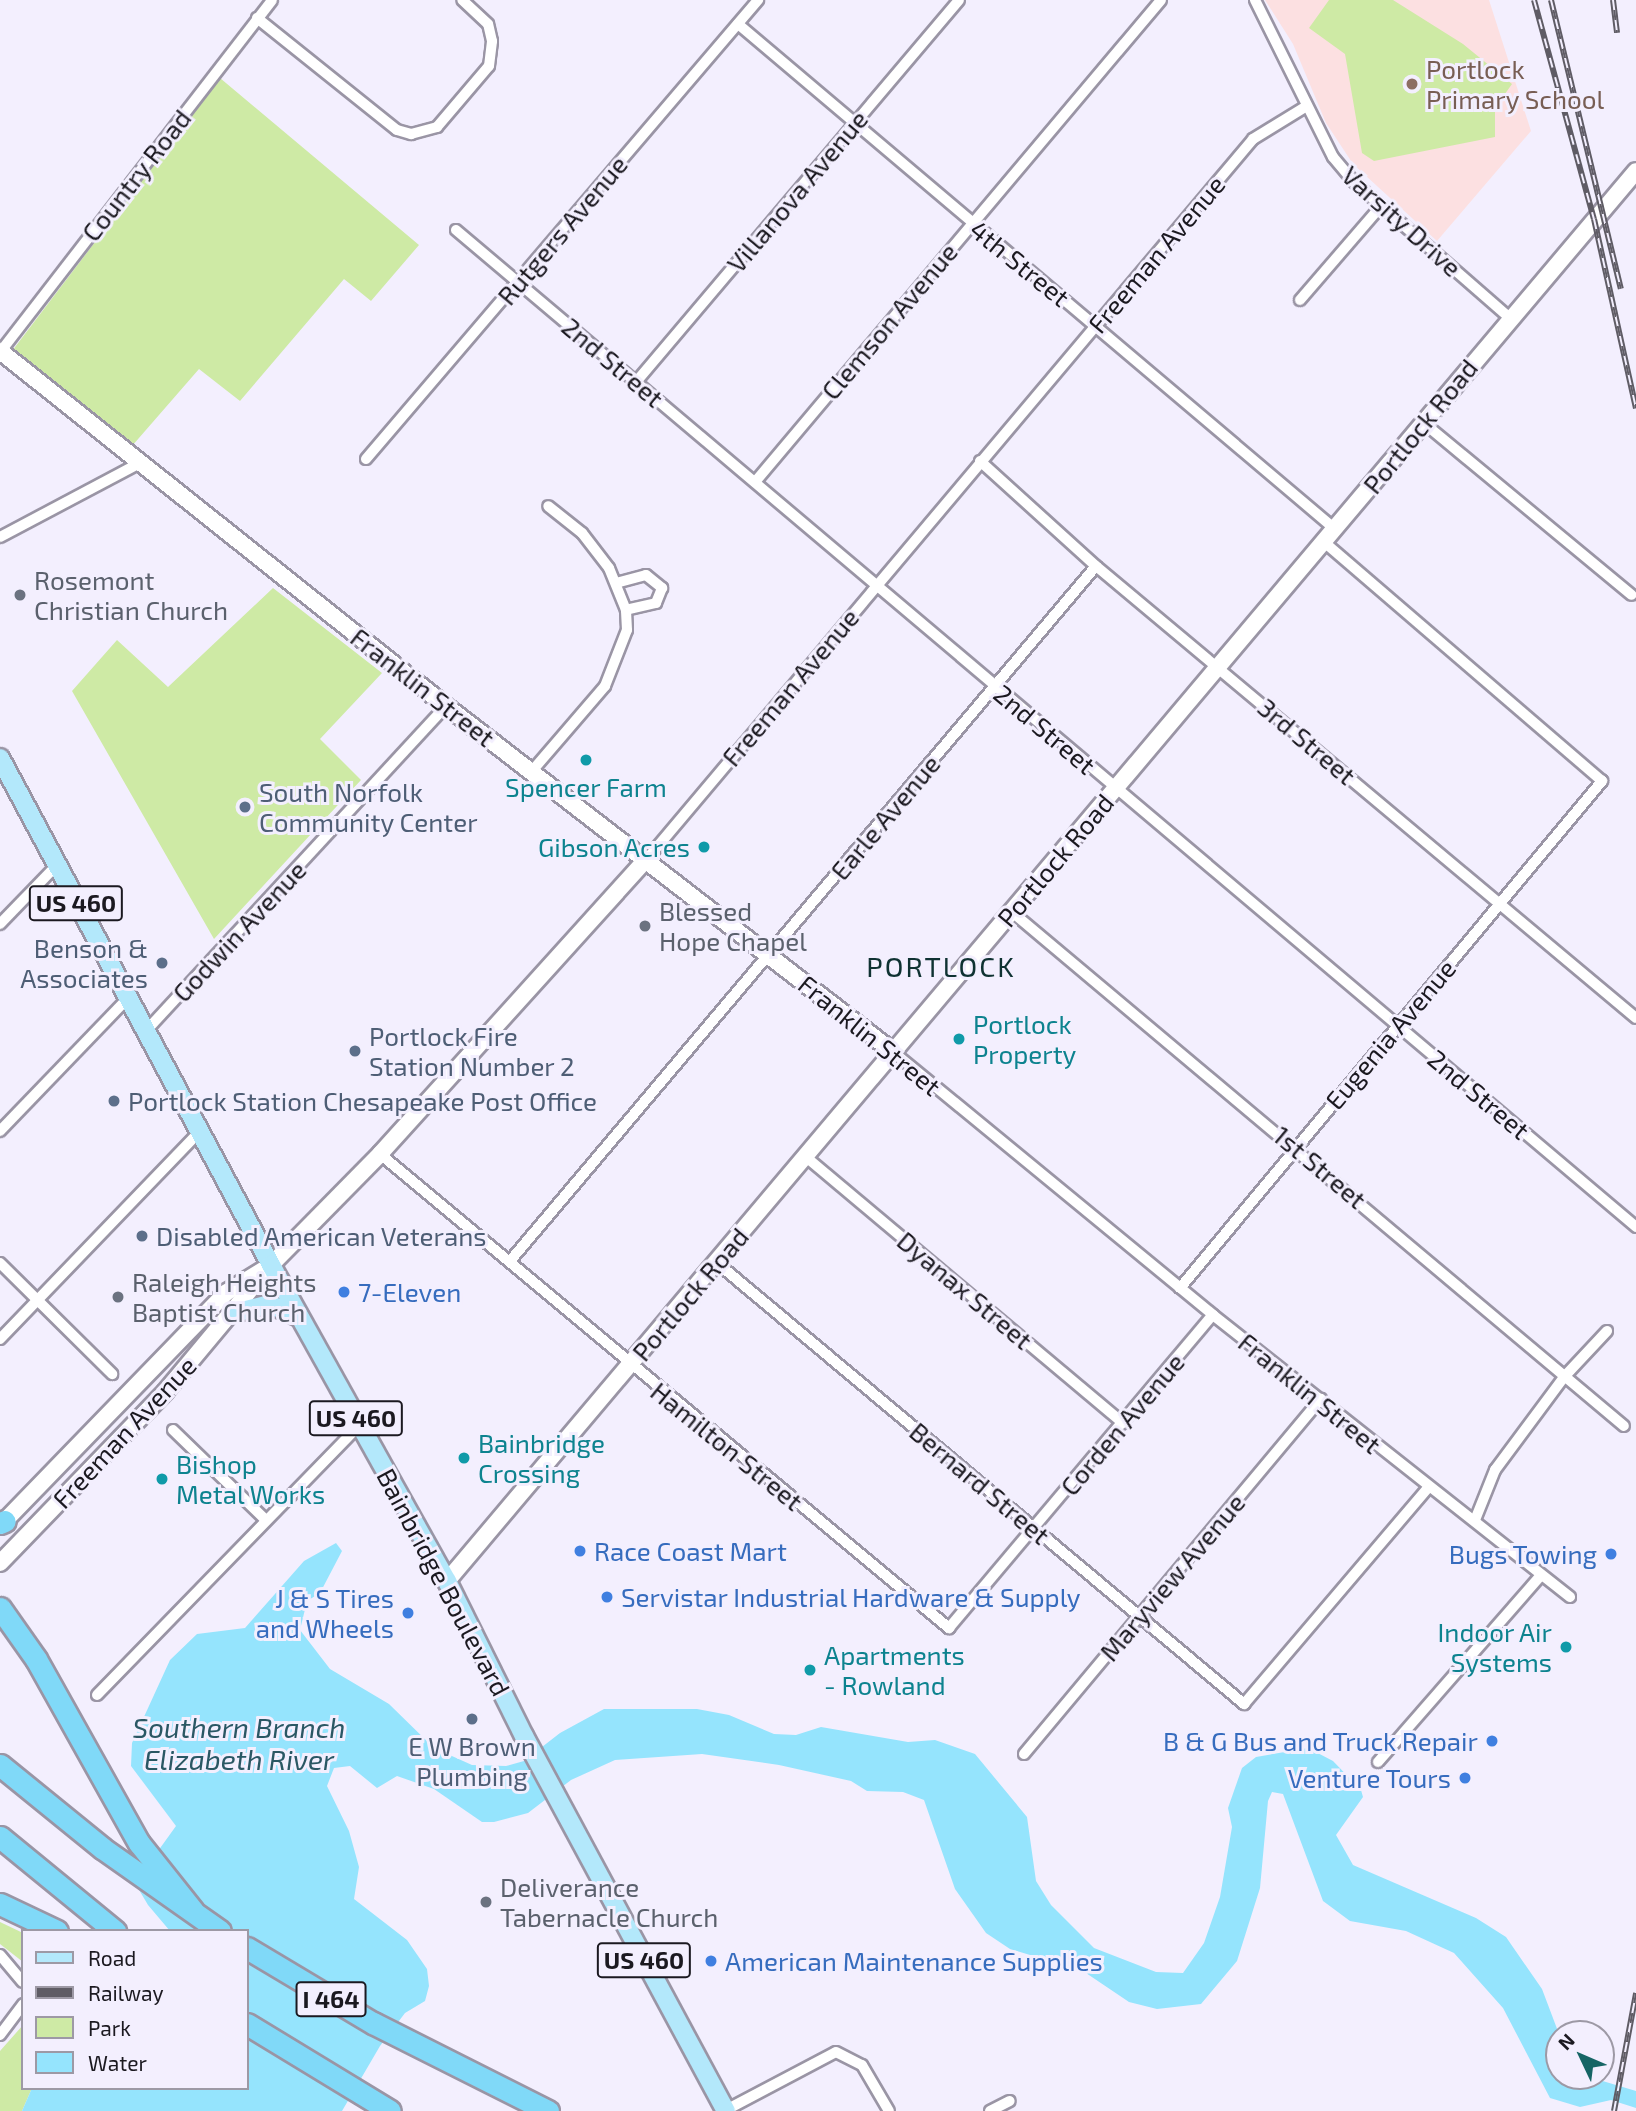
<!DOCTYPE html>
<style>
body{margin:0}
#map{position:relative;width:1636px;height:2111px;overflow:hidden;background:#f3effe;font-family:"Exo 2",sans-serif}
div>[style]{position:absolute}
[style*='--x']{left:calc(var(--x)*1px);top:calc(var(--y)*1px);width:calc(var(--w)*1px);rotate:calc(var(--a)*1deg)}
.education>*{inset:0;background:#fce0e1}
.green>*{inset:0;background:#ceeaa5}
.water>*{inset:0;background:#95e4fd}
.roads{filter:drop-shadow(2px 0 #9a95a5) drop-shadow(-2px 0 #9a95a5) drop-shadow(0 2px #9a95a5) drop-shadow(0 -2px #9a95a5)}
.street>*{height:10px;margin:-5px;padding:0 5px;transform-origin:5px;border-radius:5px;background:#fff}
.secondary>*{height:16px;margin:-8px;padding:0 8px;transform-origin:8px;border-radius:8px;background:#fff}
.primary>*{height:18px;margin:-9px;padding:0 9px;transform-origin:9px;border-radius:9px;background:#b3e8fb}
.highway>*{height:21px;margin:-10.5px;padding:0 10.5px;transform-origin:10.5px;border-radius:10.5px;background:#80d9f8}
.rail>*{height:6px;margin-top:-3px;transform-origin:0;background:repeating-linear-gradient(90deg,#f3effe 0 10px,#5f5c65 0 20px);box-sizing:border-box;border-block:2px solid #5f5c65}
.dots>*{width:19px;height:19px;translate:-50% -50%;box-sizing:border-box;border:4px solid #f3effe;border-radius:50%}
span{translate:-50% -50%;white-space:nowrap;text-align:center;line-height:1.15;-webkit-text-stroke:6px #f3effe;paint-order:stroke}
.shield-label span{padding:2px 5px;background:#f3effe;border:2px solid;border-radius:5px;-webkit-text-stroke-width:0}
.shield-label{font-size:24px;color:#1b1920;font-weight:700}
.education-label{font-size:26px;color:#785e54}
.left{translate:0 -50%;text-align:left}
.street-label{font-size:26px;color:#1b1920}
.worship-label{font-size:26px;color:#5b616d}
.culture-label{font-size:26px;color:#0d838f}
.right{translate:-100% -50%;text-align:right}
.service-label{font-size:26px;color:#4e5e75}
.shop-label{font-size:26px;color:#366cbe}
.neighbourhood-label{font-size:28px;color:#0f3232;letter-spacing:2px}
.water-label{font-size:28px;color:#2a5764;font-style:italic}
.legend{position:absolute;left:21px;top:1929px;width:228px;height:161px;box-sizing:border-box;background:#f3effe;border:2px solid #9d99a5;margin:0;padding:9px 12px;list-style:none;font-size:21px;color:#1b1920}
.legend li{display:flex;align-items:center;gap:14px;height:35px}
.legend b{width:35px;border:2px solid #9d99a5}
.north{position:absolute;left:1545px;top:2020px;width:70px;height:70px;box-sizing:border-box;background:#f3effe;border:2px solid #9d99a5;border-radius:50%;rotate:314deg;font-size:19px;font-weight:700;line-height:28px;text-align:center;color:#1b1920}
.north::after{content:'';display:block;margin:auto;width:24px;height:32px;background:#166565;clip-path:polygon(50% 0,100% 100%,50% 72%,0 100%)}
</style>
<div id="map">
<div class="education">
<div style="clip-path:polygon(1265px 0,1489px 0,1531px 131px,1437px 241px,1353px 164px,1326px 123px,1293px 44px)"></div>
</div>
<div class="green">
<div style="clip-path:polygon(1329px 0,1393px 0,1463px 44px,1512px 84px,1495px 108px,1495px 137px,1374px 161px,1362px 153px,1345px 54px,1309px 28px)"></div>
<div style="clip-path:polygon(220px 78px,419px 245px,371px 301px,344px 279px,240px 401px,199px 369px,132px 446px,12px 351px)"></div>
<div style="clip-path:polygon(273px 588px,382px 673px,320px 739px,361px 780px,214px 939px,72px 691px,117px 640px,168px 687px)"></div>
<div style="clip-path:polygon(0 1922px,23px 1933px,23px 1962px,0 1944px)"></div>
<div style="clip-path:polygon(23px 2025px,23px 2088px,32px 2088px,22px 2111px,0 2111px,0 2051px)"></div>
</div>
<div class="water">
<div style="clip-path:polygon(336px 1543px,342px 1551px,320px 1593px,307px 1601px,300px 1630px,330px 1669px,389px 1704px,434px 1748px,472px 1765px,506px 1766px,524px 1761px,560px 1733px,604px 1709px,697px 1709px,729px 1715px,774px 1734px,796px 1735px,821px 1727px,908px 1742px,935px 1740px,975px 1754px,1027px 1817px,1036px 1881px,1051px 1905px,1094px 1948px,1156px 1972px,1183px 1973px,1204px 1943px,1220px 1897px,1232px 1827px,1228px 1808px,1242px 1768px,1256px 1757px,1308px 1748px,1333px 1761px,1361px 1790px,1363px 1797px,1336px 1835px,1353px 1865px,1476px 1918px,1506px 1937px,1542px 1989px,1559px 2034px,1559px 2076px,1586px 2076px,1636px 2091px,1636px 2108px,1611px 2100px,1580px 2107px,1550px 2098px,1503px 2008px,1454px 1953px,1406px 1931px,1350px 1921px,1323px 1901px,1283px 1794px,1272px 1792px,1268px 1801px,1260px 1888px,1237px 1961px,1201px 2004px,1157px 2009px,1129px 2002px,1083px 1971px,1010px 1949px,986px 1933px,955px 1889px,924px 1800px,903px 1792px,867px 1791px,851px 1781px,779px 1765px,702px 1754px,615px 1760px,571px 1780px,528px 1813px,494px 1822px,482px 1822px,434px 1789px,397px 1776px,377px 1788px,350px 1766px,334px 1768px,327px 1786px,349px 1831px,359px 1867px,354px 1899px,407px 1940px,427px 1969px,429px 1986px,425px 2001px,405px 2013px,380px 2046px,342px 2111px,22px 2111px,32px 2088px,247px 2088px,247px 1931px,170px 1931px,148px 1905px,135px 1883px,176px 1826px,131px 1766px,132px 1743px,170px 1660px,197px 1634px,245px 1628px,304px 1561px)"></div>
</div>
<div class="roads">
<div class="street">
<div style="--x:1255;--y:0;--w:175;--a:63.6"></div>
<div style="--x:1333;--y:157;--w:33;--a:50"></div>
<div style="--x:1354;--y:182;--w:206;--a:41.1"></div>
<div style="--x:257;--y:18;--w:179;--a:38.7"></div>
<div style="--x:397;--y:130;--w:15;--a:16"></div>
<div style="--x:411;--y:134;--w:27;--a:-15"></div>
<div style="--x:437;--y:127;--w:80;--a:-49.6"></div>
<div style="--x:489;--y:66;--w:25;--a:-83"></div>
<div style="--x:492;--y:41;--w:17;--a:-103"></div>
<div style="--x:488;--y:24;--w:35;--a:-137"></div>
<div style="--x:738;--y:24;--w:782;--a:40.23"></div>
<div style="--x:456;--y:230;--w:1545;--a:40.19"></div>
<div style="--x:1300;--y:300;--w:124;--a:-49.2"></div>
<div style="--x:1;--y:351;--w:443;--a:-52.3"></div>
<div style="--x:636;--y:382;--w:500;--a:-49.78"></div>
<div style="--x:1425;--y:424;--w:268;--a:39.6"></div>
<div style="--x:366;--y:459;--w:604;--a:-49.5"></div>
<div style="--x:980;--y:461;--w:156;--a:42.2"></div>
<div style="--x:1096;--y:566;--w:704;--a:39.93"></div>
<div style="--x:755;--y:482;--w:630;--a:-49.89"></div>
<div style="--x:0;--y:537;--w:158;--a:-27.9"></div>
<div style="--x:616;--y:583;--w:31;--a:-15"></div>
<div style="--x:646;--y:575;--w:21;--a:39"></div>
<div style="--x:662;--y:588;--w:16;--a:112"></div>
<div style="--x:656;--y:603;--w:31;--a:167"></div>
<div style="--x:532;--y:771;--w:112;--a:-49.3"></div>
<div style="--x:605;--y:686;--w:60;--a:-68.6"></div>
<div style="--x:627;--y:630;--w:20;--a:-93"></div>
<div style="--x:626;--y:610;--w:45;--a:-112"></div>
<div style="--x:609;--y:568;--w:44;--a:-127.6"></div>
<div style="--x:582;--y:533;--w:43;--a:-141.5"></div>
<div style="--x:647;--y:859;--w:941;--a:-49.91"></div>
<div style="--x:1253;--y:139;--w:61;--a:-31.6"></div>
<div style="--x:1012;--y:912;--w:799;--a:40.03"></div>
<div style="--x:0;--y:924;--w:81;--a:-46"></div>
<div style="--x:145;--y:1032;--w:444;--a:-47.3"></div>
<div style="--x:892;--y:1051;--w:416;--a:39.4"></div>
<div style="--x:1213;--y:1315;--w:455;--a:38.3"></div>
<div style="--x:0;--y:1131;--w:185;--a:-46.1"></div>
<div style="--x:380;--y:1154;--w:741;--a:39.8"></div>
<div style="--x:949;--y:1628;--w:409;--a:-49.9"></div>
<div style="--x:806;--y:1157;--w:414;--a:40"></div>
<div style="--x:510;--y:1261;--w:909;--a:-49.86"></div>
<div style="--x:716;--y:1262;--w:689;--a:39.93"></div>
<div style="--x:1244;--y:1704;--w:284;--a:-49.6"></div>
<div style="--x:0;--y:1263;--w:158;--a:44.7"></div>
<div style="--x:1180;--y:1288;--w:660;--a:-50.23"></div>
<div style="--x:1602;--y:781;--w:367;--a:-139.3"></div>
<div style="--x:0;--y:1339;--w:289;--a:-46.1"></div>
<div style="--x:173;--y:1430;--w:128;--a:44.1"></div>
<div style="--x:1475;--y:1520;--w:54;--a:-68.2"></div>
<div style="--x:1495;--y:1470;--w:116;--a:-53.4"></div>
<div style="--x:1564;--y:1377;--w:63;--a:-46.9"></div>
<div style="--x:97;--y:1695;--w:377;--a:-45.8"></div>
<div style="--x:1024;--y:1754;--w:463;--a:-50.1"></div>
<div style="--x:1378;--y:1762;--w:248;--a:-48.9"></div>
<div style="--x:0;--y:1955;--w:35;--a:50"></div>
<div style="--x:0;--y:2035;--w:39;--a:-53"></div>
<div style="--x:726;--y:2110;--w:124;--a:-27.8"></div>
<div style="--x:836;--y:2052;--w:29;--a:27"></div>
<div style="--x:862;--y:2065;--w:53;--a:59.6"></div>
<div style="--x:990;--y:2111;--w:22;--a:-27"></div>
</div>
<div class="secondary">
<div style="--x:0;--y:351;--w:570;--a:38.52"></div>
<div style="--x:446;--y:706;--w:564;--a:37.72"></div>
<div style="--x:0;--y:1526;--w:326;--a:-45.9"></div>
<div style="--x:227;--y:1292;--w:42;--a:-31.4"></div>
<div style="--x:0;--y:1563;--w:238;--a:-46"></div>
<div style="--x:165;--y:1392;--w:165;--a:-50.2"></div>
<div style="--x:271;--y:1265;--w:156;--a:-45.5"></div>
<div style="--x:380;--y:1154;--w:398;--a:-47.9"></div>
<div style="--x:447;--y:1581;--w:1844;--a:-49.86"></div>
</div>
<div class="primary">
<div style="--x:0;--y:758;--w:575;--a:61.87"></div>
<div style="--x:271;--y:1265;--w:362;--a:60.9"></div>
<div style="--x:447;--y:1581;--w:173;--a:63.6"></div>
<div style="--x:524;--y:1736;--w:426;--a:61.7"></div>
<div style="--x:234;--y:1313;--w:36;--a:-14"></div>
<div style="--x:269;--y:1304;--w:33;--a:23"></div>
</div>
<div class="highway">
<div style="--x:0;--y:1523;--w:5;--a:-22"></div>
<div style="--x:0;--y:1608;--w:62;--a:54.8"></div>
<div style="--x:36;--y:1659;--w:211;--a:60.8"></div>
<div style="--x:139;--y:1843;--w:87;--a:51.5"></div>
<div style="--x:0;--y:1765;--w:132;--a:39.1"></div>
<div style="--x:102;--y:1848;--w:144;--a:35.1"></div>
<div style="--x:0;--y:1837;--w:149;--a:39.3"></div>
<div style="--x:0;--y:1904;--w:63;--a:25.3"></div>
<div style="--x:247;--y:1948;--w:147;--a:30.8"></div>
<div style="--x:373;--y:2023;--w:196;--a:26.7"></div>
<div style="--x:247;--y:2024;--w:167;--a:31.3"></div>
</div>
</div>
<div class="rail">
<div style="--x:1534;--y:0;--w:227;--a:74.7"></div>
<div style="--x:1594;--y:219;--w:194;--a:77.5"></div>
<div style="--x:1551;--y:0;--w:297;--a:76.4"></div>
<div style="--x:1613;--y:0;--w:33;--a:83"></div>
<div style="--x:1614;--y:2111;--w:120;--a:-79.4"></div>
</div>
<div class="dots">
<div style="left:1412px;top:84px;background:#8d6e63"></div>
<div style="left:20px;top:595px;background:#6b7280"></div>
<div style="left:586px;top:760px;background:#0f9aa8"></div>
<div style="left:245px;top:807px;background:#5c6f8a"></div>
<div style="left:704px;top:847px;background:#0f9aa8"></div>
<div style="left:645px;top:926px;background:#6b7280"></div>
<div style="left:162px;top:963px;background:#5c6f8a"></div>
<div style="left:959px;top:1039px;background:#0f9aa8"></div>
<div style="left:355px;top:1051px;background:#5c6f8a"></div>
<div style="left:114px;top:1101px;background:#5c6f8a"></div>
<div style="left:142px;top:1236px;background:#5c6f8a"></div>
<div style="left:344px;top:1292px;background:#3f7fe0"></div>
<div style="left:118px;top:1297px;background:#6b7280"></div>
<div style="left:464px;top:1458px;background:#0f9aa8"></div>
<div style="left:162px;top:1479px;background:#0f9aa8"></div>
<div style="left:580px;top:1551px;background:#3f7fe0"></div>
<div style="left:1611px;top:1554px;background:#3f7fe0"></div>
<div style="left:607px;top:1597px;background:#3f7fe0"></div>
<div style="left:408px;top:1613px;background:#3f7fe0"></div>
<div style="left:1566px;top:1647px;background:#0f9aa8"></div>
<div style="left:810px;top:1670px;background:#0f9aa8"></div>
<div style="left:472px;top:1719px;background:#5c6f8a"></div>
<div style="left:1492px;top:1741px;background:#3f7fe0"></div>
<div style="left:1465px;top:1778px;background:#3f7fe0"></div>
<div style="left:486px;top:1902px;background:#6b7280"></div>
<div style="left:711px;top:1961px;background:#3f7fe0"></div>
</div>
<div class="shield-label">
<span style="left:76px;top:903px">US 460</span>
<span style="left:356px;top:1418px">US 460</span>
<span style="left:644px;top:1960px">US 460</span>
<span style="left:331px;top:1999px">I 464</span>
</div>
<div class="education-label">
<span class="left" style="left:1426px;top:84px">Portlock<br>Primary School</span>
</div>
<div class="street-label">
<span style="left:136px;top:175px;rotate:-52deg">Country Road</span>
<span style="left:797px;top:191px;rotate:-50deg">Villanova Avenue</span>
<span style="left:1402px;top:221px;rotate:42deg">Varsity Drive</span>
<span style="left:562px;top:230px;rotate:-50deg">Rutgers Avenue</span>
<span style="left:1156px;top:254px;rotate:-50deg">Freeman Avenue</span>
<span style="left:1020px;top:263px;rotate:39deg">4th Street</span>
<span style="left:889px;top:321px;rotate:-50deg">Clemson Avenue</span>
<span style="left:613px;top:362px;rotate:40deg">2nd Street</span>
<span style="left:1420px;top:426px;rotate:-51deg">Portlock Road</span>
<span style="left:423px;top:687px;rotate:38deg">Franklin Street</span>
<span style="left:790px;top:687px;rotate:-50deg">Freeman Avenue</span>
<span style="left:1045px;top:729px;rotate:40deg">2nd Street</span>
<span style="left:1307px;top:741px;rotate:40deg">3rd Street</span>
<span style="left:885px;top:817px;rotate:-50deg">Earle Avenue</span>
<span style="left:1055px;top:860px;rotate:-50deg">Portlock Road</span>
<span style="left:239px;top:931px;rotate:-47deg">Godwin Avenue</span>
<span style="left:1390px;top:1034px;rotate:-50deg">Eugenia Avenue</span>
<span style="left:870px;top:1035px;rotate:39deg">Franklin Street</span>
<span style="left:1479px;top:1094px;rotate:40deg">2nd Street</span>
<span style="left:1320px;top:1167px;rotate:40deg">1st Street</span>
<span style="left:965px;top:1290px;rotate:40deg">Dyanax Street</span>
<span style="left:690px;top:1294px;rotate:-50deg">Portlock Road</span>
<span style="left:1310px;top:1393px;rotate:39deg">Franklin Street</span>
<span style="left:1122px;top:1424px;rotate:-50deg">Corden Avenue</span>
<span style="left:124px;top:1432px;rotate:-47deg">Freeman Avenue</span>
<span style="left:727px;top:1446px;rotate:39deg">Hamilton Street</span>
<span style="left:980px;top:1483px;rotate:40deg">Bernard Street</span>
<span style="left:1172px;top:1577px;rotate:-50deg">Maryview Avenue</span>
<span style="left:444px;top:1582px;rotate:62deg">Bainbridge Boulevard</span>
</div>
<div class="worship-label">
<span class="left" style="left:34px;top:595px">Rosemont<br>Christian Church</span>
<span class="left" style="left:659px;top:926px">Blessed<br>Hope Chapel</span>
<span class="left" style="left:132px;top:1297px">Raleigh Heights<br>Baptist Church</span>
<span class="left" style="left:500px;top:1902px">Deliverance<br>Tabernacle Church</span>
</div>
<div class="culture-label">
<span style="left:586px;top:787px">Spencer Farm</span>
<span class="right" style="left:690px;top:847px">Gibson Acres</span>
<span class="left" style="left:973px;top:1039px">Portlock<br>Property</span>
<span class="left" style="left:478px;top:1458px">Bainbridge<br>Crossing</span>
<span class="left" style="left:176px;top:1479px">Bishop<br>Metal Works</span>
<span class="right" style="left:1552px;top:1647px">Indoor Air<br>Systems</span>
<span class="left" style="left:824px;top:1670px">Apartments<br>- Rowland</span>
</div>
<div class="service-label">
<span class="left" style="left:259px;top:807px">South Norfolk<br>Community Center</span>
<span class="right" style="left:148px;top:963px">Benson &amp;<br>Associates</span>
<span class="left" style="left:369px;top:1051px">Portlock Fire<br>Station Number 2</span>
<span class="left" style="left:128px;top:1101px">Portlock Station Chesapeake Post Office</span>
<span class="left" style="left:156px;top:1236px">Disabled American Veterans</span>
<span style="left:472px;top:1761px">E W Brown<br>Plumbing</span>
</div>
<div class="shop-label">
<span class="left" style="left:358px;top:1292px">7-Eleven</span>
<span class="left" style="left:594px;top:1551px">Race Coast Mart</span>
<span class="right" style="left:1597px;top:1554px">Bugs Towing</span>
<span class="left" style="left:621px;top:1597px">Servistar Industrial Hardware &amp; Supply</span>
<span class="right" style="left:394px;top:1613px">J &amp; S Tires<br>and Wheels</span>
<span class="right" style="left:1478px;top:1741px">B &amp; G Bus and Truck Repair</span>
<span class="right" style="left:1451px;top:1778px">Venture Tours</span>
<span class="left" style="left:725px;top:1961px">American Maintenance Supplies</span>
</div>
<div class="neighbourhood-label">
<span style="left:941px;top:966px">PORTLOCK</span>
</div>
<div class="water-label">
<span style="left:239px;top:1743px">Southern Branch<br>Elizabeth River</span>
</div>
<ul class="legend">
<li><b style="height:9px;background:#b3e8fb"></b>Road</li>
<li><b style="height:9px;background:#5f5c65"></b>Railway</li>
<li><b style="height:19px;background:#ceeaa5"></b>Park</li>
<li><b style="height:19px;background:#95e4fd"></b>Water</li>
</ul>
<div class="north">N</div>
</div>
